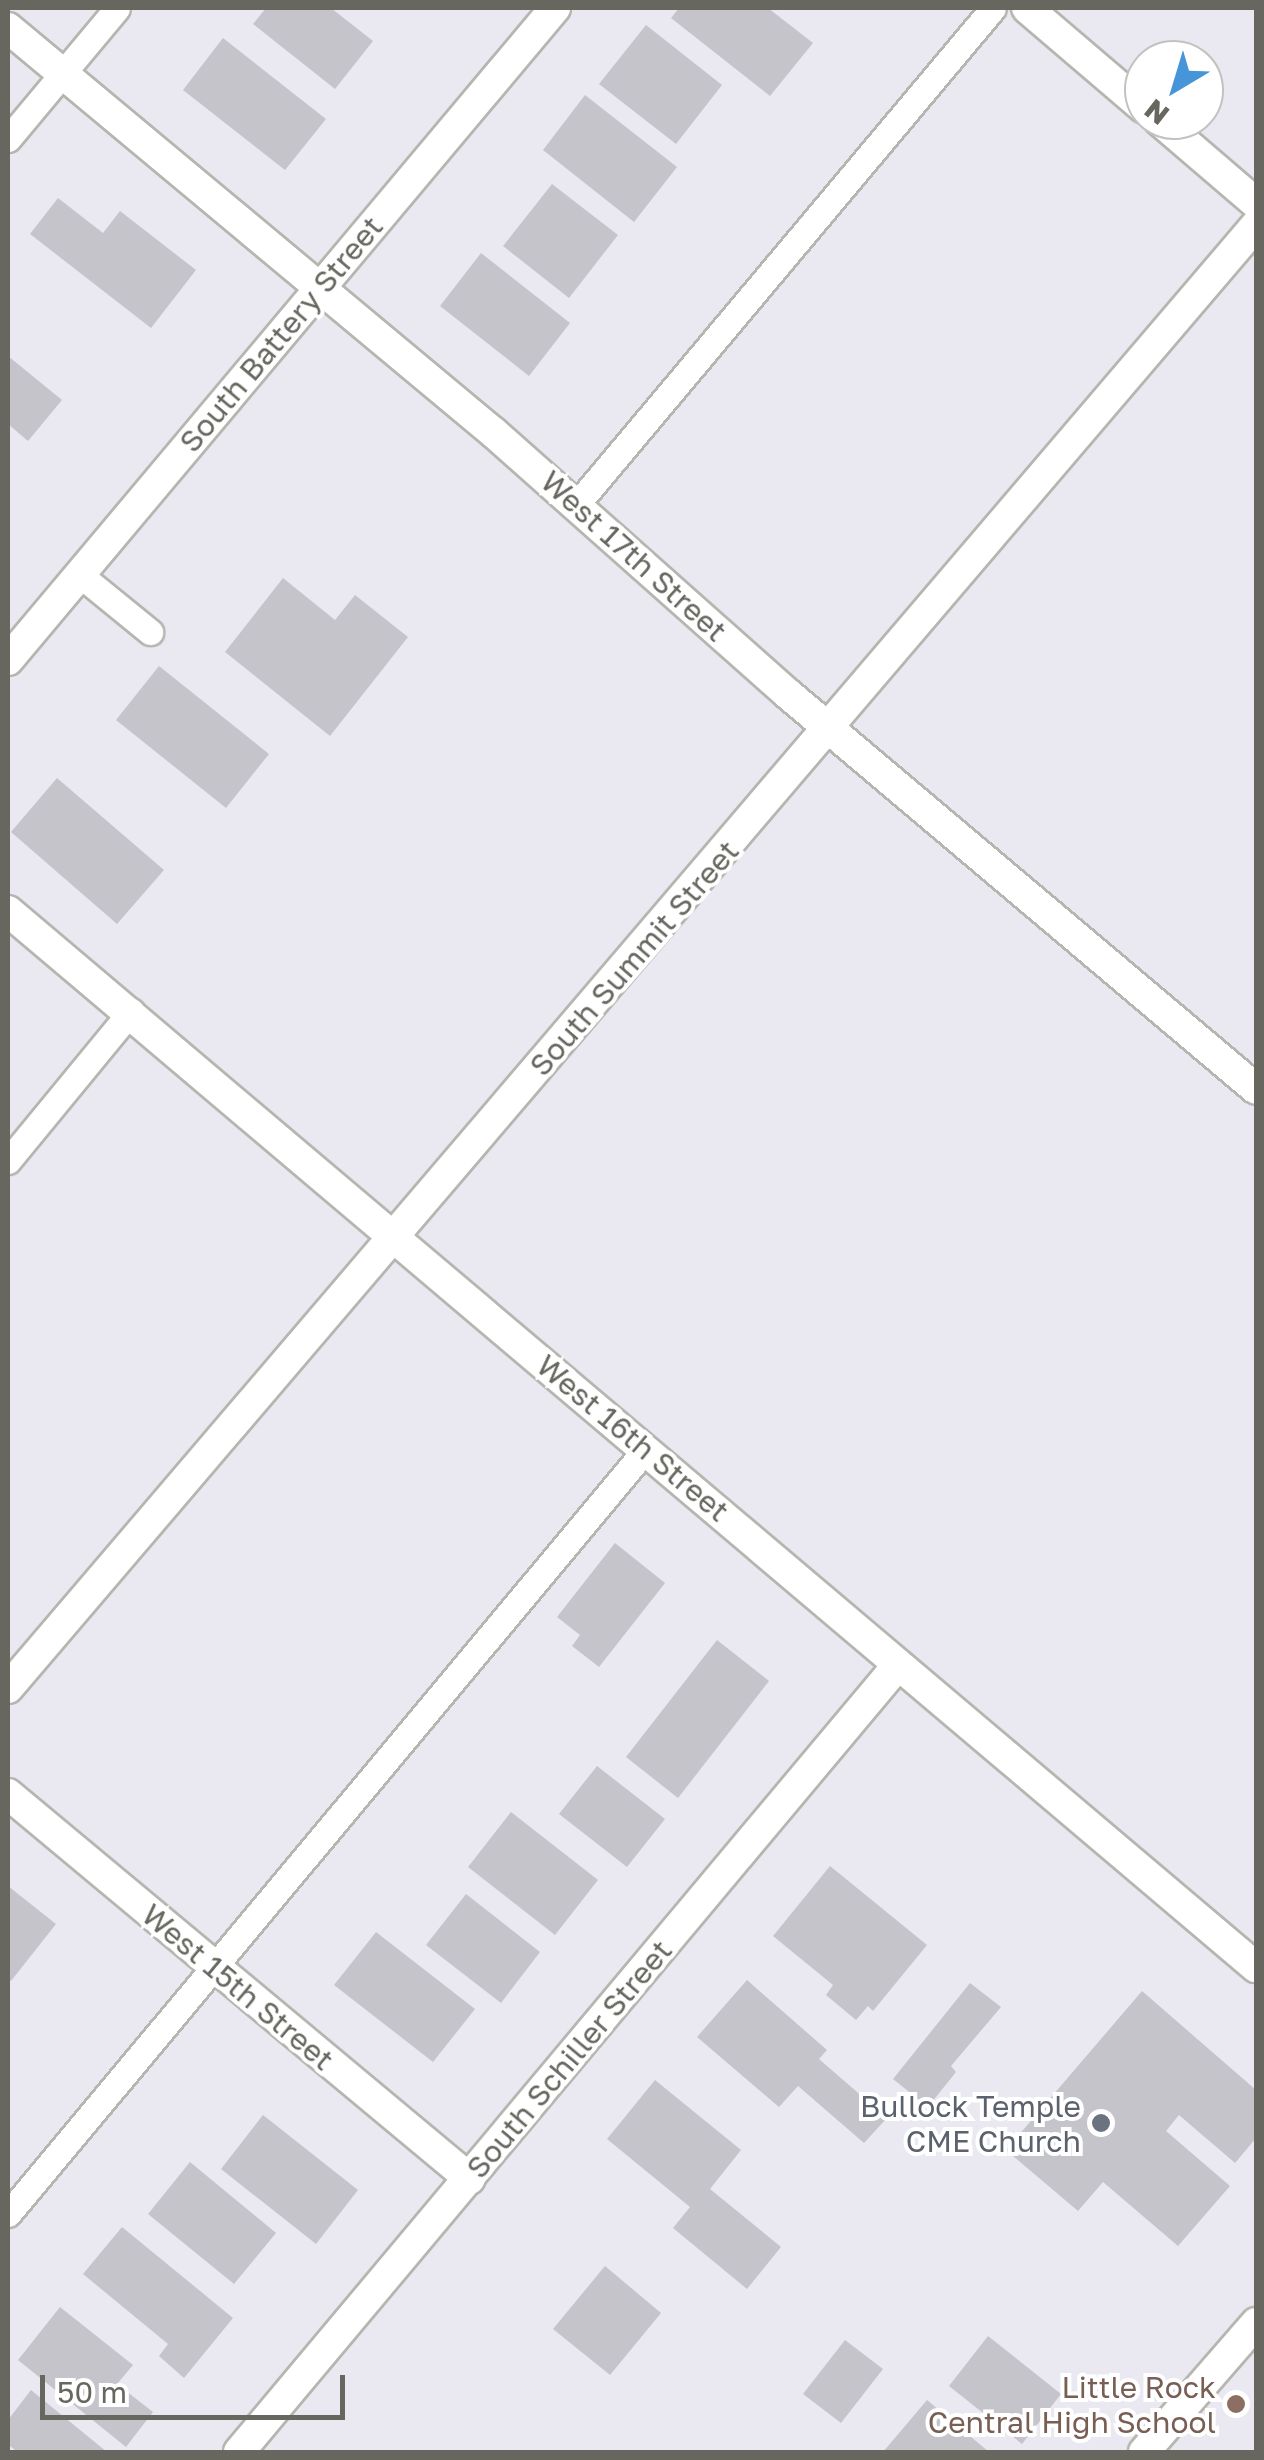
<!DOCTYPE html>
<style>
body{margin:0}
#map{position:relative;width:1264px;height:2460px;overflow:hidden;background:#eae8f0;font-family:"Golos Text",sans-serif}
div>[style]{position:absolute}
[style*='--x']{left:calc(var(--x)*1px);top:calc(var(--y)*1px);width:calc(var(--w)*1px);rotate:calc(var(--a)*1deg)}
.building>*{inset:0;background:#c5c4cb}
.roads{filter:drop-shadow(2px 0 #b6b6b0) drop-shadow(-2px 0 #b6b6b0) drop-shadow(0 2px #b6b6b0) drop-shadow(0 -2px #b6b6b0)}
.service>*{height:25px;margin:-12.5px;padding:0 12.5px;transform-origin:12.5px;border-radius:12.5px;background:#fff}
.minor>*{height:30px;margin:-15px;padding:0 15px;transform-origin:15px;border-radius:15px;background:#fff}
.tertiary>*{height:30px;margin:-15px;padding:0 15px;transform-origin:15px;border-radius:15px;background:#fff}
.dots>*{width:28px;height:28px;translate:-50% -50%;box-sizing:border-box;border:5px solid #fff;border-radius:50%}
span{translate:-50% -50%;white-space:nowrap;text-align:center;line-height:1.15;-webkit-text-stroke:8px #fff;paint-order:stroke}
.street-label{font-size:30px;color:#67665f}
.worship-label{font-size:30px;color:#5b616d}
.right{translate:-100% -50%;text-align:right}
.education-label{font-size:30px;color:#785e54}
.frame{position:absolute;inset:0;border:10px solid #67665f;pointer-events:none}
.north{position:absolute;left:1124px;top:40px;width:100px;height:100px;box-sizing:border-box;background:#fff;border:2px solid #c2c2bf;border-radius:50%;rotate:218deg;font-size:28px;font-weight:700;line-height:40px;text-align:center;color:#67665f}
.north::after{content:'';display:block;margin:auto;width:35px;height:45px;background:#4695d8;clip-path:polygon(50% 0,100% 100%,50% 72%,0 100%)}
.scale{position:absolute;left:40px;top:2375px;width:305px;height:45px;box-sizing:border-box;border:5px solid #67665f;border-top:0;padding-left:12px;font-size:30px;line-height:35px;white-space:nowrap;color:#67665f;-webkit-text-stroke:8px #fff;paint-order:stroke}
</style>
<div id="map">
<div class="building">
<div style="clip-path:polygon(266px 8px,331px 8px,373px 41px,335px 89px,253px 24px)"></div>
<div style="clip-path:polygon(679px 8px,768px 8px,813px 43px,770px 96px,671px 18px)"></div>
<div style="clip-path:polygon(646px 25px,722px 85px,676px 144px,599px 84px)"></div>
<div style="clip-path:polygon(223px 38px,326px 119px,285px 170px,183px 90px)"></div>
<div style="clip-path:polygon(585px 95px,677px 167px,634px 222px,543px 150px)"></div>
<div style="clip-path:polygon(552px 184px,618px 235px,569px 298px,503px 246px)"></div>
<div style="clip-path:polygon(58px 198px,103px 233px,120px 211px,196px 270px,151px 328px,30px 234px)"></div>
<div style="clip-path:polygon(481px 253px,570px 323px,529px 376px,440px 306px)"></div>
<div style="clip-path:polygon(8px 356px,62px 400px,28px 441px,8px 424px)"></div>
<div style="clip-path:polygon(283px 578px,335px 620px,355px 595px,408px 637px,330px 736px,225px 652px)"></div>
<div style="clip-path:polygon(159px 666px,269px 754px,226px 808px,116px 720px)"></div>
<div style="clip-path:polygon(57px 778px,164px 870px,117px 924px,11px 832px)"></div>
<div style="clip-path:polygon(615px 1543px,665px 1583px,599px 1667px,572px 1646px,580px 1635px,557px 1617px)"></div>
<div style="clip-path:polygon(717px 1640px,769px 1681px,678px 1798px,626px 1757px)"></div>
<div style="clip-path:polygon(597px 1766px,665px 1819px,627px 1867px,559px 1814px)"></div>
<div style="clip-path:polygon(511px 1812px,598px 1880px,555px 1935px,468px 1867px)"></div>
<div style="clip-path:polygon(830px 1866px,927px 1945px,873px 2011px,868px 2006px,856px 2020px,826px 1995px,833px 1985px,773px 1936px)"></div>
<div style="clip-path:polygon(8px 1886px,56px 1924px,11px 1981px,8px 1978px)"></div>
<div style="clip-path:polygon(466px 1894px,540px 1952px,501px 2003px,426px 1945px)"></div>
<div style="clip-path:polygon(376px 1932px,475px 2009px,433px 2062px,334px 1985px)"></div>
<div style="clip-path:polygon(747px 1980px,827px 2050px,819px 2059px,887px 2118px,864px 2143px,798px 2086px,779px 2107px,697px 2037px)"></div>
<div style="clip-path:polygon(970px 1983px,1001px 2007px,951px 2066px,956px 2072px,928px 2107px,893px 2079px)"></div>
<div style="clip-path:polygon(1142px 1991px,1256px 2090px,1256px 2138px,1235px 2163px,1179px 2115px,1166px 2131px,1230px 2186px,1178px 2246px,1103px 2182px,1078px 2211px,1006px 2150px)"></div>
<div style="clip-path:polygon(655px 2080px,741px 2150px,710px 2189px,781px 2247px,747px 2289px,673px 2228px,690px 2207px,607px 2139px)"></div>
<div style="clip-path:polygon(263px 2115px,358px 2190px,316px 2244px,221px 2169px)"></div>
<div style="clip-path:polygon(190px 2162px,276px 2233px,234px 2284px,148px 2214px)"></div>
<div style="clip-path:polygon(122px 2227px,233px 2318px,184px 2378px,159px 2356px,168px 2344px,83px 2274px)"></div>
<div style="clip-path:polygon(605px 2266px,661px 2313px,610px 2375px,553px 2329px)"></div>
<div style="clip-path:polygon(60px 2307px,133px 2365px,117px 2384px,153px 2412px,126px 2447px,18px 2360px)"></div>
<div style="clip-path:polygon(988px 2336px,1061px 2394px,1022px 2444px,949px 2386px)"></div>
<div style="clip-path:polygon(845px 2340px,883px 2369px,841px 2423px,803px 2394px)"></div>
<div style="clip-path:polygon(31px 2390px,107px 2452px,17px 2452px,8px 2444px,8px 2420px)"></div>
<div style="clip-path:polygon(927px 2400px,989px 2452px,883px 2452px)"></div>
</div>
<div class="roads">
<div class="service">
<div style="--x:8;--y:139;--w:170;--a:-50.2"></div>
<div style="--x:577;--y:504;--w:647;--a:-50.01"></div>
<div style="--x:79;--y:574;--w:92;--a:39.2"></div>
<div style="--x:8;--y:1161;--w:194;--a:-50.6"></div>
<div style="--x:8;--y:2214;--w:996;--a:-50.17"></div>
</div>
<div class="minor">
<div style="--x:1027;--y:8;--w:154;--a:40.5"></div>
<div style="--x:8;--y:28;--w:633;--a:39.81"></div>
<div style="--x:494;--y:433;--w:393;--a:41.6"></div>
<div style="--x:788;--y:694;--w:612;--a:40.16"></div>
<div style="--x:1159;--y:120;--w:128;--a:40.6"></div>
<div style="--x:8;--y:911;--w:1635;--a:40.24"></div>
<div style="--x:8;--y:1688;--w:1923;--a:-49.53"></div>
<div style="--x:8;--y:1794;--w:601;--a:39.81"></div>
<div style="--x:239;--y:2452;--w:1026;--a:-50.06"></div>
<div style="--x:1144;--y:2452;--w:171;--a:-49"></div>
</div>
<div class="tertiary">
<div style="--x:8;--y:660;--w:851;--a:-50"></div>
</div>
</div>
<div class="dots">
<div style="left:1101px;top:2123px;background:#6b7280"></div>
<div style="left:1236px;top:2404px;background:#8d6e63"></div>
</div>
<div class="street-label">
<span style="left:281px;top:334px;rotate:-50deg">South Battery Street</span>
<span style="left:634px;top:556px;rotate:42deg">West 17th Street</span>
<span style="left:634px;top:958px;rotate:-49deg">South Summit Street</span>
<span style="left:633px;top:1438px;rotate:40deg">West 16th Street</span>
<span style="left:238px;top:1987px;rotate:40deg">West 15th Street</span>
<span style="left:569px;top:2059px;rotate:-50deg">South Schiller Street</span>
</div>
<div class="worship-label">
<span class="right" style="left:1081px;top:2123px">Bullock Temple<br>CME Church</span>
</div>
<div class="education-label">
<span class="right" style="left:1216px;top:2404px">Little Rock<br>Central High School</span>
</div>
<div class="frame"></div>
<div class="north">N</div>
<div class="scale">50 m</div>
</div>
